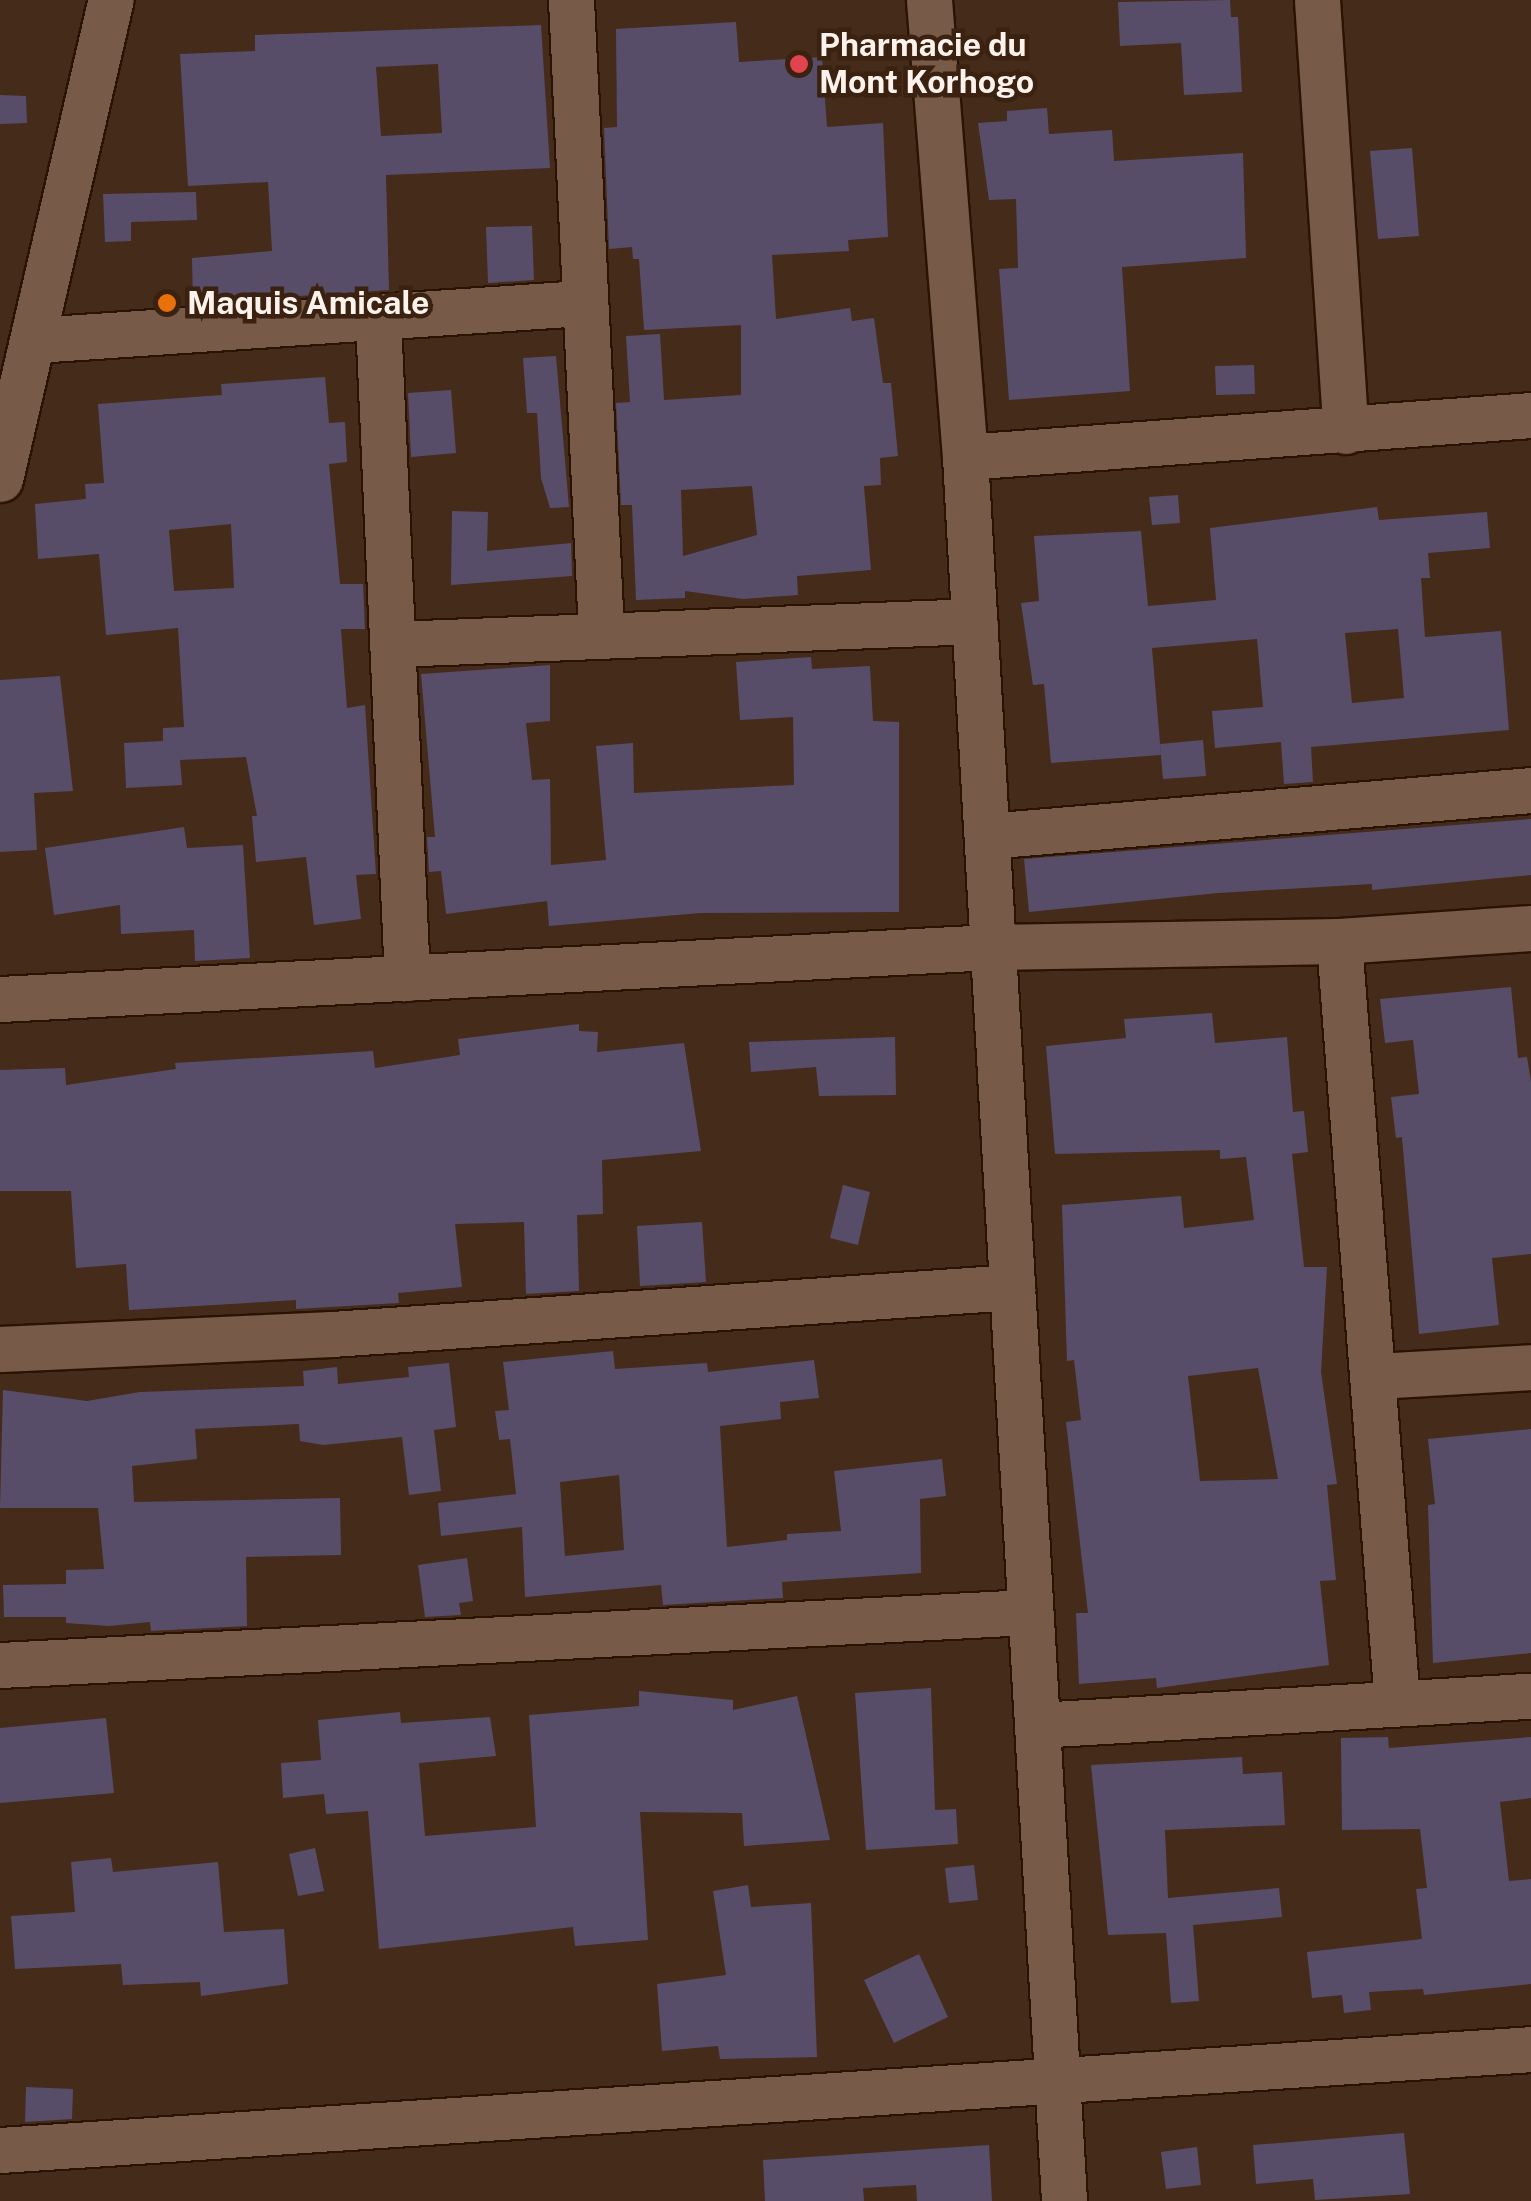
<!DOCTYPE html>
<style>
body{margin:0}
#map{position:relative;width:1531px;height:2201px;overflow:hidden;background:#452b1a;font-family:"Public Sans",sans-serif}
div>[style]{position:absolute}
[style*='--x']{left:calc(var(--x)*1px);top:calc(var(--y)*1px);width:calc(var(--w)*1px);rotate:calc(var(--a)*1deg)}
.building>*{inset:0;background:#584d69}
.roads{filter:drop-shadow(2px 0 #2b1303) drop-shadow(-2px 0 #2b1303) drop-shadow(0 2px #2b1303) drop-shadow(0 -2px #2b1303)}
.minor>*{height:45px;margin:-22.5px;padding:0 22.5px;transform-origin:22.5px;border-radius:22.5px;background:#775a48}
.dots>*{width:28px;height:28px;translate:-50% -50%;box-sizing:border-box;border:5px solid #3b2110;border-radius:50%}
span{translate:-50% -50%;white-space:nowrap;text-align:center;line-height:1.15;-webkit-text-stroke:9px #3b2110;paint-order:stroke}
.poi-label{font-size:32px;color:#fdf3ec;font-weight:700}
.left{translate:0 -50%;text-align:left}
</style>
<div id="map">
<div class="building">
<div style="clip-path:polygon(1230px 0,1231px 17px,1238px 17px,1242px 92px,1184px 95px,1181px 43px,1120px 46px,1118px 2px)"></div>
<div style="clip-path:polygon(evenodd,736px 22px,739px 62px,822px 57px,827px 127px,883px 123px,888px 237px,848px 240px,849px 251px,772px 255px,776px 319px,850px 308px,852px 321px,874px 318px,883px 383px,891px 383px,898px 456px,880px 458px,881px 485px,864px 486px,871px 570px,797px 576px,798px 595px,743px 599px,685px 591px,685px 598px,636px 600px,632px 505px,621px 505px,616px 403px,630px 402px,626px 336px,660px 334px,664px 400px,741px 395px,741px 325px,644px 330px,639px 259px,633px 259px,632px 247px,609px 249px,604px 128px,617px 127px,616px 29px,736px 22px,752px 486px,757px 535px,683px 556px,681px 490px,752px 486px)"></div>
<div style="clip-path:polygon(evenodd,541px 25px,550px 168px,386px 175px,389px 290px,193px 303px,192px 258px,272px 251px,268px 182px,188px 186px,180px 54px,255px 51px,255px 35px,541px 25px,438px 64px,442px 133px,381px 136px,376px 67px,438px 64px)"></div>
<div style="clip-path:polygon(0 95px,26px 96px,27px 123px,0 124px)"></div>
<div style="clip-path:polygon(1047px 108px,1049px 134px,1112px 130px,1114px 161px,1243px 153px,1246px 258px,1122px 267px,1130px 391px,1009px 400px,999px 269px,1018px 268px,1016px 199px,989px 200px,978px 123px,1007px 121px,1007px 111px)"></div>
<div style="clip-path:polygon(1412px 148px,1419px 236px,1378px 239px,1370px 151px)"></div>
<div style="clip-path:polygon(196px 192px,197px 220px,131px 222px,131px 241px,105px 242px,103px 194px)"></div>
<div style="clip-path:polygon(532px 226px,534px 280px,488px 283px,486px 227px)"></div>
<div style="clip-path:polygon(556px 356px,569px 507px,550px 508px,541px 478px,537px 413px,527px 413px,523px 358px)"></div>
<div style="clip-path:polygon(1254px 365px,1255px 394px,1216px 395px,1215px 366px)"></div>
<div style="clip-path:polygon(evenodd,325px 377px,329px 423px,345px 422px,347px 462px,329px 464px,340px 584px,363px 584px,365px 629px,341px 629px,347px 708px,365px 705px,376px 874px,356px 875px,361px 919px,314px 925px,306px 857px,256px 862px,252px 816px,257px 816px,246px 757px,180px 760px,182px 785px,126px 788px,124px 743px,163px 741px,163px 728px,184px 727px,178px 628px,106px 635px,99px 554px,38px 559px,35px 504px,86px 499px,85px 484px,104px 483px,98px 404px,222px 395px,221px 384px,325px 377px,231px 524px,234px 588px,174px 591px,169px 530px,231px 524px)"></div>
<div style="clip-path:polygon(451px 390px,456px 453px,411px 457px,408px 393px)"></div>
<div style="clip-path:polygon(1178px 495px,1180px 523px,1152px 525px,1149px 497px)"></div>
<div style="clip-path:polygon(evenodd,1377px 507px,1379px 520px,1487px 512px,1490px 548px,1428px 553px,1430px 578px,1421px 578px,1425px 637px,1501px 631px,1509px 730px,1311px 747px,1313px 782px,1284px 784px,1281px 742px,1215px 748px,1212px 711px,1263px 707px,1257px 639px,1152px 648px,1161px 755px,1051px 763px,1044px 684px,1033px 685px,1021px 603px,1039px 601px,1034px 536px,1141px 531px,1148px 606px,1216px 600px,1210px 528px,1377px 507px,1398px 629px,1404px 698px,1352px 703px,1345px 633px,1398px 629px)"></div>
<div style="clip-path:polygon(452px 511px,488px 512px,487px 551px,571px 543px,572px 576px,451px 585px)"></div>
<div style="clip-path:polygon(811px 657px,812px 669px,870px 666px,873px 721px,899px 722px,899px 912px,700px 913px,549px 926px,547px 901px,446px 914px,441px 871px,429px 872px,427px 837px,435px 837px,421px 674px,550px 665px,550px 721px,526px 723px,532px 780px,550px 779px,551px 865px,606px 860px,596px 746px,633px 743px,634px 793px,794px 785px,793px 717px,740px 720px,736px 662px)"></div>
<div style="clip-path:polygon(60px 676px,73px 791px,34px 793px,37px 850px,0 852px,0 680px)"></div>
<div style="clip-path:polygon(1203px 740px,1206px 776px,1163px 779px,1160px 744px)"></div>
<div style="clip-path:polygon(1531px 819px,1531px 875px,1372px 890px,1372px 884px,1218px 893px,1029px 912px,1024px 859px)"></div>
<div style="clip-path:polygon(184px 827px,187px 848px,243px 845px,250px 958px,195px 961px,194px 930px,121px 934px,120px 905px,54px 915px,45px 848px)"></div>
<div style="clip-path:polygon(1511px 987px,1518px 1058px,1527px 1057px,1531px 1082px,1531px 1254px,1492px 1258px,1499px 1325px,1419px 1334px,1402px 1137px,1396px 1138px,1391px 1097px,1419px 1094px,1413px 1040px,1385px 1043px,1380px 999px)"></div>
<div style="clip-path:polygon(evenodd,1212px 1013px,1215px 1043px,1287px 1037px,1293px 1112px,1304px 1111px,1308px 1152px,1292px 1154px,1304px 1267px,1327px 1267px,1321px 1372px,1337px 1484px,1327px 1485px,1336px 1580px,1320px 1581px,1329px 1665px,1157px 1688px,1156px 1678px,1079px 1684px,1076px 1613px,1088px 1613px,1066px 1422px,1081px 1420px,1074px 1360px,1067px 1361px,1062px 1205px,1181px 1196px,1184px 1228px,1254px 1220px,1246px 1157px,1220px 1159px,1220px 1150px,1055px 1154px,1046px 1046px,1126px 1038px,1124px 1019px,1212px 1013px,1258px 1368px,1278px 1479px,1200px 1481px,1188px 1376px,1258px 1368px)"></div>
<div style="clip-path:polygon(579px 1024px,579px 1031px,598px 1032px,597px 1052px,684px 1043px,701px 1151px,602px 1160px,603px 1214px,577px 1215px,579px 1291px,526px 1294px,524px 1222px,455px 1224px,462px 1287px,398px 1293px,399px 1303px,296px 1309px,296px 1300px,129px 1310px,126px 1264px,76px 1268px,71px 1191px,0 1191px,0 1070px,65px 1068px,66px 1085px,176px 1069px,175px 1063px,373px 1051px,375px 1068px,460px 1055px,458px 1039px)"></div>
<div style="clip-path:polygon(895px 1037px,896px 1095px,819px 1096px,816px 1067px,751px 1072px,749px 1042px)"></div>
<div style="clip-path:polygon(843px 1185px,870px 1192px,858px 1245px,830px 1238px)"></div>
<div style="clip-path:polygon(702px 1222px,706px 1282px,640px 1286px,637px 1226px)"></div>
<div style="clip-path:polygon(evenodd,613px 1351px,615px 1369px,707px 1363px,708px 1372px,814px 1360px,819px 1398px,780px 1402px,781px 1419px,720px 1426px,727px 1547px,787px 1540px,787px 1534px,841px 1531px,834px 1471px,942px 1459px,946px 1496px,920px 1499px,921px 1573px,782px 1582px,783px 1598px,663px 1605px,661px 1585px,525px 1597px,522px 1527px,441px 1536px,438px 1503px,516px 1494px,510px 1439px,499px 1440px,495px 1411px,509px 1410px,503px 1362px,613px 1351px,619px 1475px,624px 1550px,565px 1556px,560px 1482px,619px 1475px)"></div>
<div style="clip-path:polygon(449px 1363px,456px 1427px,434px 1430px,441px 1491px,409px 1495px,402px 1437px,323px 1445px,300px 1441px,299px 1424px,195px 1429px,197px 1459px,132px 1466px,134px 1502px,340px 1498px,341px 1555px,246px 1557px,247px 1626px,151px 1631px,150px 1622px,109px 1626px,66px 1623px,66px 1617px,4px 1617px,3px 1585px,66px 1584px,66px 1570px,104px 1569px,98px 1508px,0 1508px,3px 1390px,87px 1401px,140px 1392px,304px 1386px,303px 1371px,337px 1367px,338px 1384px,409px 1377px,408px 1367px)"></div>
<div style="clip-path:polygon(1531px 1429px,1531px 1653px,1433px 1663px,1428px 1505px,1435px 1504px,1428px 1439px)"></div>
<div style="clip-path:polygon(467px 1558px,473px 1601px,459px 1603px,461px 1615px,425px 1617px,418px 1565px)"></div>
<div style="clip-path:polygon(931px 1688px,935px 1810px,956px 1809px,958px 1844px,866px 1850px,855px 1693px)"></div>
<div style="clip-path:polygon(639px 1691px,733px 1700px,733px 1710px,797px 1696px,830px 1840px,744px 1846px,742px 1813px,640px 1812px,648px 1940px,575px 1946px,573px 1927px,379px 1949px,368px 1811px,326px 1814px,324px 1794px,283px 1798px,281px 1763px,321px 1760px,318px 1720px,400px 1712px,401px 1723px,490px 1717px,496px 1756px,419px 1763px,425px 1836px,536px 1827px,529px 1715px,639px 1706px)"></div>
<div style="clip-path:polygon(106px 1718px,114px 1793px,0 1803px,0 1728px)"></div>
<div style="clip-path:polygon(1388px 1737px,1389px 1748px,1531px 1737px,1531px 1798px,1500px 1802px,1509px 1881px,1531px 1879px,1531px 1984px,1424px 1995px,1423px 1989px,1369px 1992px,1371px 2010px,1344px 2013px,1342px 1995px,1312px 1998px,1307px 1952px,1422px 1939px,1416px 1889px,1427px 1888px,1420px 1829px,1342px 1830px,1341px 1738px)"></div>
<div style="clip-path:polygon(1242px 1757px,1243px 1774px,1282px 1772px,1285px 1825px,1165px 1830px,1168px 1898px,1279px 1888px,1282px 1917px,1193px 1925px,1199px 2001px,1171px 2003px,1166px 1933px,1108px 1935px,1091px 1765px)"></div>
<div style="clip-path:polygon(315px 1848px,324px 1891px,298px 1896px,289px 1854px)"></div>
<div style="clip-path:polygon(111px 1858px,113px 1872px,218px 1862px,224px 1932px,284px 1929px,288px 1984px,201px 1996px,200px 1982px,123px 1985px,121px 1964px,15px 1969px,11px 1916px,75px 1912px,71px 1862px)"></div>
<div style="clip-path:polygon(974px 1865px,978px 1900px,949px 1903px,945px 1868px)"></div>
<div style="clip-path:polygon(748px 1885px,751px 1907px,811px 1903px,817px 2057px,720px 2059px,718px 2046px,662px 2051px,657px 1984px,726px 1975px,713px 1891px)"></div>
<div style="clip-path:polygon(919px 1954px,948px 2017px,894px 2043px,864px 1980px)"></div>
<div style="clip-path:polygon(26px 2087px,73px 2089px,72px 2119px,25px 2122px)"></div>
<div style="clip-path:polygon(1404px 2133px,1410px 2194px,1315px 2200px,1313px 2179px,1256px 2184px,1253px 2145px)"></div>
<div style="clip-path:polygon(989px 2145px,992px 2201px,917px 2201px,916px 2185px,863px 2188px,864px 2201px,765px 2201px,763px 2160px)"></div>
<div style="clip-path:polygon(1197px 2147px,1201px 2185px,1166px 2189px,1161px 2152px)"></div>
</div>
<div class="roads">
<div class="minor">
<div style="--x:571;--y:0;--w:633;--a:87.28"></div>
<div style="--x:929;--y:0;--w:458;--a:85.5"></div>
<div style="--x:965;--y:457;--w:1747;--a:86.75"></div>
<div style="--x:1317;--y:0;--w:432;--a:86.2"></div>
<div style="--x:378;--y:320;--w:659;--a:87.48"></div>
<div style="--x:36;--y:340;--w:546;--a:-3.88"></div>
<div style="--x:965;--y:457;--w:568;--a:-4.24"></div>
<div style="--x:0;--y:479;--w:492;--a:-77"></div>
<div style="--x:395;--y:644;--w:580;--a:-2.27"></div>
<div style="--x:987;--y:836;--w:546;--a:-4.83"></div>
<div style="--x:1339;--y:941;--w:764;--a:85.65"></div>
<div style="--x:0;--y:999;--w:994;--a:-3"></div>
<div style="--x:993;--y:947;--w:346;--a:-1"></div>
<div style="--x:1339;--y:941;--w:192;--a:-3.9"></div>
<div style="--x:0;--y:1349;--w:332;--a:-2.6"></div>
<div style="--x:332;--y:1334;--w:682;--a:-3.95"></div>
<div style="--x:1376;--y:1376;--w:155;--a:-3.3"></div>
<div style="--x:0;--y:1665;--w:1031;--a:-2.95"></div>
<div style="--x:1037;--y:1725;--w:495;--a:-3.4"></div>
<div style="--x:0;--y:2150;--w:1534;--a:-3.77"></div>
</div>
</div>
<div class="dots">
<div style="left:799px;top:64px;background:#e0444e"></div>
<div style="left:167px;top:303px;background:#e8710a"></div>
</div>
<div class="poi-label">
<span class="left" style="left:819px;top:64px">Pharmacie du<br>Mont Korhogo</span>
<span class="left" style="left:187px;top:303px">Maquis Amicale</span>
</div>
</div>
